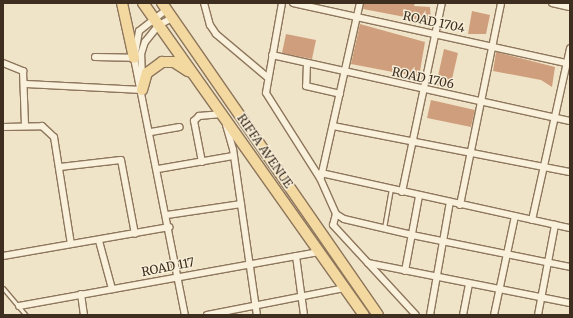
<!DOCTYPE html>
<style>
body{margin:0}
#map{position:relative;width:573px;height:318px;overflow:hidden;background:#f0e4c8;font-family:Merriweather,serif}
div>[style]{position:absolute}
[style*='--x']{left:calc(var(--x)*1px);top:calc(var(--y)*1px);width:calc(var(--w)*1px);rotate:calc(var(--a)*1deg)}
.building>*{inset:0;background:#cf9f7d}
.roads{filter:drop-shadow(1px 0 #8d765c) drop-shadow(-1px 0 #8d765c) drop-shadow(0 1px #8d765c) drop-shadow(0 -1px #8d765c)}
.service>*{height:3px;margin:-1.5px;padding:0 1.5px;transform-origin:1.5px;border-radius:1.5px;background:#faf1dc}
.minor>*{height:6px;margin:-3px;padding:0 3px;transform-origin:3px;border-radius:3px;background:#faf1dc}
.primary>*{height:10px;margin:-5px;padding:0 5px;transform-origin:5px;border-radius:5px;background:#f3d9a0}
span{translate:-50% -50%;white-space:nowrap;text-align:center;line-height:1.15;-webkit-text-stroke:3px #f7eed8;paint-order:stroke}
.street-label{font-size:12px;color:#3d2e20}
.frame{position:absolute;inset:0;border:4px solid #3d2e20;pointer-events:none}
</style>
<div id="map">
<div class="building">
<div style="clip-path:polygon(364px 3px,415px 3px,414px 6px,430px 7px,431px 22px,363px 9px)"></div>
<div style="clip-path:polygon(472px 11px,490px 15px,486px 34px,468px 34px)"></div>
<div style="clip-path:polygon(360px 24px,425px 42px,419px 77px,351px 64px)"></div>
<div style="clip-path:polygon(286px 34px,316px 40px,312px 59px,282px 53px)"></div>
<div style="clip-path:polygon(444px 49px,458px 53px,450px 88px,436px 85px)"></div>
<div style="clip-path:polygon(496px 52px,555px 67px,552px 87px,541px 80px,493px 71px)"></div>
<div style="clip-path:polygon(431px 100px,475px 110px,471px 127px,427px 118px)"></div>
</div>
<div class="roads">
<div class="service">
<div style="--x:384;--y:228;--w:39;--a:-80"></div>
<div style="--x:3;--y:288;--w:35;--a:50"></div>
</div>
<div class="minor">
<div style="--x:204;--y:3;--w:23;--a:75"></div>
<div style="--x:210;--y:25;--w:11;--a:56"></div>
<div style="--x:216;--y:34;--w:67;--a:40.1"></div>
<div style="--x:282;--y:3;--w:91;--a:100.1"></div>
<div style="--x:266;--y:93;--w:101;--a:57.6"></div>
<div style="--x:320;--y:178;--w:39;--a:66"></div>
<div style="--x:336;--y:214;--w:9;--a:32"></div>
<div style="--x:344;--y:219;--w:70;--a:13.2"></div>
<div style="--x:412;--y:235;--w:161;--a:11.4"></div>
<div style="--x:293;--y:3;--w:284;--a:12.4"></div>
<div style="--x:552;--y:3;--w:18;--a:13"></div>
<div style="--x:166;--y:10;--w:34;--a:142"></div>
<div style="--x:139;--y:31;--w:27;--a:100"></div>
<div style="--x:134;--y:58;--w:262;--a:78.8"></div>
<div style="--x:272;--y:55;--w:305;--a:12.5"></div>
<div style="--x:95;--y:57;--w:39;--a:1"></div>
<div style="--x:3;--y:63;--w:22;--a:22"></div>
<div style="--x:23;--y:71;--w:55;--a:87.9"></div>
<div style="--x:307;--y:63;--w:23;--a:92"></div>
<div style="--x:306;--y:86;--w:35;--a:13"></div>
<div style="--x:142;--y:79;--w:25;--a:-92"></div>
<div style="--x:141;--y:54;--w:13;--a:-72"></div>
<div style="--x:145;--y:42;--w:22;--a:-51"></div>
<div style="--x:159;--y:25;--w:15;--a:-28"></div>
<div style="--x:26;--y:84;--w:116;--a:3"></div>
<div style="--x:226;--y:125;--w:25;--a:74"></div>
<div style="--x:233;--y:149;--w:168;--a:81.8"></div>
<div style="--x:333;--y:126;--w:241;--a:11"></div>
<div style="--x:3;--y:127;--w:39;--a:-1"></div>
<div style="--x:42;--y:126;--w:16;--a:43"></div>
<div style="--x:54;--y:137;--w:108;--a:81"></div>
<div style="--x:151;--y:132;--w:29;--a:-10"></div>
<div style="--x:202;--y:162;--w:42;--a:-101"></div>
<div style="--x:194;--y:121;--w:7;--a:-45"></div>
<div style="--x:199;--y:116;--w:23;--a:-5"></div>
<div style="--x:60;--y:167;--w:61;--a:-6.5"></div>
<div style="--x:121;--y:160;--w:75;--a:79.3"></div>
<div style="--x:158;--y:169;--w:76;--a:-9.8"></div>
<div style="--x:321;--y:173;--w:255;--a:12.5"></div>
<div style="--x:321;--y:177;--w:178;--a:-77.4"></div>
<div style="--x:402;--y:192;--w:193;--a:-78.1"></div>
<div style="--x:460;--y:205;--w:206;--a:-78.5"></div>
<div style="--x:336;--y:214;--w:11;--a:105"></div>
<div style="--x:333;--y:225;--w:122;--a:47.3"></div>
<div style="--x:167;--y:215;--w:75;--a:-8.5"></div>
<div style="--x:532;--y:220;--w:176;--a:-77.5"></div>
<div style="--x:99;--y:241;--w:50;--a:74.8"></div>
<div style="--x:3;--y:256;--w:169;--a:-9.9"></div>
<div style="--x:296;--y:256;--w:60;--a:82.3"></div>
<div style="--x:368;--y:263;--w:206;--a:11.2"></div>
<div style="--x:405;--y:271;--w:76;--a:-79.4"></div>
<div style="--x:81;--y:294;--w:21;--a:82"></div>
<div style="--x:19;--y:306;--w:306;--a:-10.2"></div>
<div style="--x:207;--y:315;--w:141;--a:-11.1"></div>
<div style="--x:430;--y:315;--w:115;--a:-80"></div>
<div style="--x:463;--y:315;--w:32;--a:-79"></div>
<div style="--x:494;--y:315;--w:101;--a:-78"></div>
<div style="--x:538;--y:315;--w:92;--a:-79.3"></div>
</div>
<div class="primary">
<div style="--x:122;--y:3;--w:56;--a:77.7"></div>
<div style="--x:143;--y:3;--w:382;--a:54.7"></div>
<div style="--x:162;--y:3;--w:379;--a:55.3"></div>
<div style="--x:142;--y:90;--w:18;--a:-74"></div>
<div style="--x:147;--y:73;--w:19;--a:-36"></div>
<div style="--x:162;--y:62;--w:12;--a:0"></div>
<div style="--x:174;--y:62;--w:17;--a:33"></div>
</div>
</div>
<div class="street-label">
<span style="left:434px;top:22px;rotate:12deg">ROAD 1704</span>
<span style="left:423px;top:78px;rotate:12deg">ROAD 1706</span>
<span style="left:265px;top:151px;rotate:55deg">RIFFA AVENUE</span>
<span style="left:168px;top:267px;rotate:-11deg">ROAD 117</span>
</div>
<div class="frame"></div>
</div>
